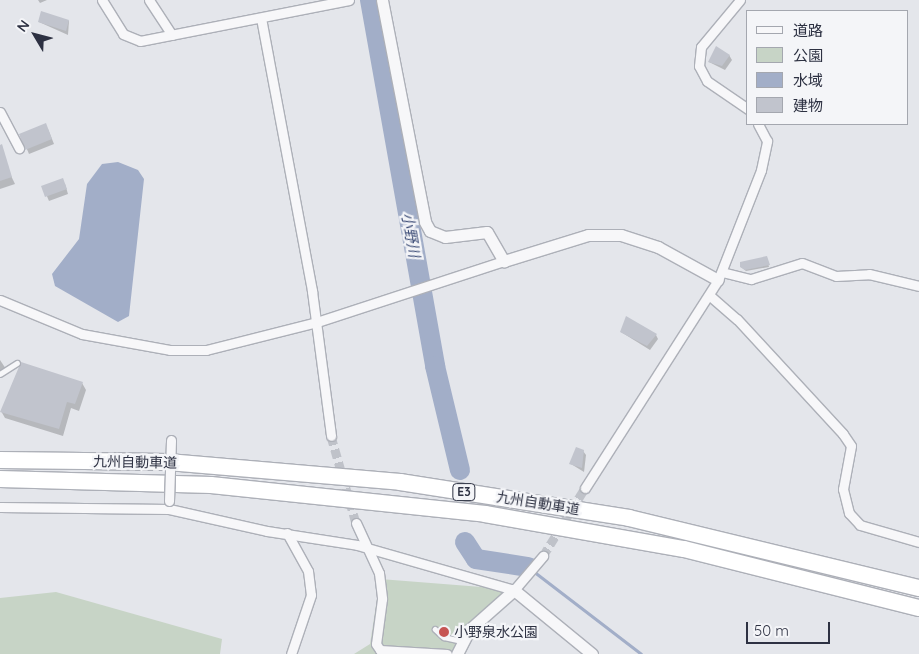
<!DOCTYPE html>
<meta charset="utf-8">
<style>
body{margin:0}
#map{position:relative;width:919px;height:654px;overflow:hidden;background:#e4e6eb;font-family:Quicksand,"Noto Sans JP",sans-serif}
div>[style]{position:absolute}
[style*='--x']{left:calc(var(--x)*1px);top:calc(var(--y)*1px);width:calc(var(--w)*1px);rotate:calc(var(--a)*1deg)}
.green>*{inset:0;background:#c7d4c6}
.water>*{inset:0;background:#a2aec8}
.shadow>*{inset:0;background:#0003}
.stream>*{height:3px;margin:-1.5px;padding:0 1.5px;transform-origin:1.5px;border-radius:1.5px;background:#a2aec8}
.river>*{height:20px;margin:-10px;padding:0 10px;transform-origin:10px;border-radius:10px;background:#a2aec8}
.building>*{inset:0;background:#c1c4cd}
.minor-tunnel>*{height:9px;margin-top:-4.5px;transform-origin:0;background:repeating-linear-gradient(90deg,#bfc2c9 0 9px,transparent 0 13.5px)}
.roads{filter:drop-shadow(1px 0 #adb0b8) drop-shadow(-1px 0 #adb0b8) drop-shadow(0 1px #adb0b8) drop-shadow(0 -1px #adb0b8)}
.service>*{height:4.5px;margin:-2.25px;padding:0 2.25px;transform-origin:2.25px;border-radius:2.25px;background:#f7f7f9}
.minor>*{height:9px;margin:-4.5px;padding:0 4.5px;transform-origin:4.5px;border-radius:4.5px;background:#f7f7f9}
.tertiary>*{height:11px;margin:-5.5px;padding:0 5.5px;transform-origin:5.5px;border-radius:5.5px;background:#f7f7f9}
.motorway>*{height:16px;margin:-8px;padding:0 8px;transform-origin:8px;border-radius:8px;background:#fff}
.bridges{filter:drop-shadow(1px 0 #adb0b8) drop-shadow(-1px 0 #adb0b8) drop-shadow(0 1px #adb0b8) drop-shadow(0 -1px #adb0b8)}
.minor-bridge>*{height:9px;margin:-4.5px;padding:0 4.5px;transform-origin:4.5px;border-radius:4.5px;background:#f7f7f9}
.dots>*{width:14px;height:14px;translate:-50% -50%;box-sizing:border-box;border:2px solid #f4f5f8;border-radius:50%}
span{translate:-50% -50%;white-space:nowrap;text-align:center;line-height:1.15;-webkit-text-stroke:4.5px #f4f5f8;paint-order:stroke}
.shield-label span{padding:1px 4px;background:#f4f5f8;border:1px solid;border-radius:4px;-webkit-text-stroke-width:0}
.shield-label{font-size:12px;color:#2d3142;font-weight:700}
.street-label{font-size:14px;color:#2d3142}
.poi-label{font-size:14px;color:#2d3142}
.left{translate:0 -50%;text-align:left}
.water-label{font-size:15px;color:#394974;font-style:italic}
.legend{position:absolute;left:746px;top:10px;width:162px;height:115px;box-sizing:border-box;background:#f4f5f8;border:1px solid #a4a7af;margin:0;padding:6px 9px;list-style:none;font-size:15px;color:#2d3142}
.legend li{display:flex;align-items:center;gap:10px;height:25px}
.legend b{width:25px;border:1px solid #a4a7af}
.north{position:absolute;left:10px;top:10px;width:50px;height:50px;-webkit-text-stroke:4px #f4f5f8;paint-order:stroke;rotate:307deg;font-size:14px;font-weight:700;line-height:20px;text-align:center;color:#2d3142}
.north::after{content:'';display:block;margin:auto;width:18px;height:22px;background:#2d3142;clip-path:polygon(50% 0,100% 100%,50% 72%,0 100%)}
.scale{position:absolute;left:746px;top:622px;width:84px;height:22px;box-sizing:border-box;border:2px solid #2d3142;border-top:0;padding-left:6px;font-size:15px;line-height:18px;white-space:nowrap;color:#2d3142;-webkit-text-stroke:4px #f4f5f8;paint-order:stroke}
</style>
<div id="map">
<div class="green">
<div style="clip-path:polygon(380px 579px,507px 589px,462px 630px,454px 654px,354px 654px,370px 644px)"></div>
<div style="clip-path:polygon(56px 592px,222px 639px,220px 654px,0 654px,0 598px)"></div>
</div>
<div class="water">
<div style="clip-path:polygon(118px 162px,138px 170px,144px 179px,129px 316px,118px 322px,55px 286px,52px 274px,79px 239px,87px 184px,102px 164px)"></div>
</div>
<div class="shadow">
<div style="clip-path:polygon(38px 0,47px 0,40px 3px)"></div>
<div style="clip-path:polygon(69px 21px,68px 35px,39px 22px)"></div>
<div style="clip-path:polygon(729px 55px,732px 60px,725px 70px,709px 62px)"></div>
<div style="clip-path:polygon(48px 129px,54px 144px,29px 154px,21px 135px)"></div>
<div style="clip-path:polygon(0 153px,15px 184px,0 189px)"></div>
<div style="clip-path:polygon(65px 184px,68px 194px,49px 201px,43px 187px)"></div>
<div style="clip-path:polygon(767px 259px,769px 267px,746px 271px,741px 267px)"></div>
<div style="clip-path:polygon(621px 332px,656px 335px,658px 339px,650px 350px)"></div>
<div style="clip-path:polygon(0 360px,8px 372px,0 378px)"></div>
<div style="clip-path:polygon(82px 383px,86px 390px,79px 411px,71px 408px,63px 436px,5px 418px,1px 411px)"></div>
<div style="clip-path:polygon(583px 451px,586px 455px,584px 472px,571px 464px)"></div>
</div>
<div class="stream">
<div style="--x:533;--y:571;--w:136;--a:37.5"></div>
</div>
<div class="river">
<div style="--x:370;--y:0;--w:372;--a:79.9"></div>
<div style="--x:435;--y:366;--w:107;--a:76.5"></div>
<div style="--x:465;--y:542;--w:20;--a:57"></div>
<div style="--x:476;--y:559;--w:53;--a:8.7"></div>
</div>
<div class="building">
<div style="clip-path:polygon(41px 11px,69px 20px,66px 31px,38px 22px)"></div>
<div style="clip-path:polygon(716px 46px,730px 55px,722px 66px,708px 62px)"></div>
<div style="clip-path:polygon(46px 123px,52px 139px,25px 150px,19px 134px)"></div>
<div style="clip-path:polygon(2px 144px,12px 177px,0 181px,0 145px)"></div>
<div style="clip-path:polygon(63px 178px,67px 189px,45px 197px,41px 186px)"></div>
<div style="clip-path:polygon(767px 256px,770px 265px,745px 270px,740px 267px,740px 262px)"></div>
<div style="clip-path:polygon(626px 316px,657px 334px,647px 346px,620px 332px)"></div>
<div style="clip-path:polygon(21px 362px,83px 382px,75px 404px,67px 402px,59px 429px,0 412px)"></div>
<div style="clip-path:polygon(576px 447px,584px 450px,582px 468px,569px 464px)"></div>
</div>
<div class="minor-tunnel">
<div style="--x:331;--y:436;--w:91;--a:74"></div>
<div style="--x:543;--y:556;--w:80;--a:-58.3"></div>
</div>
<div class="roads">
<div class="service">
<div style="--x:0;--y:374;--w:20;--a:-33"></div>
<div style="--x:435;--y:629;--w:12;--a:42"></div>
<div style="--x:444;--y:637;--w:18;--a:13"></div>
</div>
<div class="minor">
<div style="--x:102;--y:0;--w:40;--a:58"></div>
<div style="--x:123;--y:34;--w:18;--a:22"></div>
<div style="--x:140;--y:41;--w:213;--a:-11.1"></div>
<div style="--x:149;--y:0;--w:42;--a:56.7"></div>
<div style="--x:740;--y:0;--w:61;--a:129.7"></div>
<div style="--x:701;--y:47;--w:19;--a:96"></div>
<div style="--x:699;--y:66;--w:17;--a:62"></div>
<div style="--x:707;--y:81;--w:50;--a:34.3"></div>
<div style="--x:261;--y:18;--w:278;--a:79.4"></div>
<div style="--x:312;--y:291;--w:146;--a:82.5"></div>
<div style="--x:0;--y:112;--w:41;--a:62.2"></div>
<div style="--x:722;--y:272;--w:30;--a:14"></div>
<div style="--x:751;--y:279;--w:53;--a:-17.4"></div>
<div style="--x:802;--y:263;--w:36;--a:21"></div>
<div style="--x:836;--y:276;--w:33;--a:-3"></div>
<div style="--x:869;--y:274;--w:51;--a:13.5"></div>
<div style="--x:709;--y:295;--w:37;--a:41"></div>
<div style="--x:737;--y:319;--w:156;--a:47.3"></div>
<div style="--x:843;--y:434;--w:14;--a:56"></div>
<div style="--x:851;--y:446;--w:44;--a:100.5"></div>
<div style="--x:843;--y:489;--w:25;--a:76"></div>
<div style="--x:849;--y:513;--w:16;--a:47"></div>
<div style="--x:860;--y:525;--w:61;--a:16.1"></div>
<div style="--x:0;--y:300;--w:89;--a:22.5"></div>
<div style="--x:82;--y:334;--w:89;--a:10.3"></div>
<div style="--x:170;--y:350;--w:36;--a:0"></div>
<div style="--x:206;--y:350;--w:114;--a:-14.2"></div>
<div style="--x:317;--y:322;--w:197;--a:-18.1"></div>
<div style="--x:585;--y:488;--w:247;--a:-57.4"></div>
<div style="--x:718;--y:280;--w:118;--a:-68.6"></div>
<div style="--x:761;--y:170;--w:30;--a:-78"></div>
<div style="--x:767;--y:141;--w:19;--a:-118"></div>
<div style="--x:0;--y:507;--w:169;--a:0.7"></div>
<div style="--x:169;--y:509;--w:100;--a:12.7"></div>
<div style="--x:267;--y:531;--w:91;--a:8.8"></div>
<div style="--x:357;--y:545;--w:163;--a:16"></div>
<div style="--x:514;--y:590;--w:45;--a:-49.5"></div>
<div style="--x:356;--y:523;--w:55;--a:65.3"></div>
<div style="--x:379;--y:573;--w:26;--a:83"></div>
<div style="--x:382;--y:599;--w:45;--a:97.6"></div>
<div style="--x:376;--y:644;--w:7;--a:56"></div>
<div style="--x:380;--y:650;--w:67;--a:3.4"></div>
<div style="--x:287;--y:533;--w:43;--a:61.1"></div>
<div style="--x:308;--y:571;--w:24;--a:83"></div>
<div style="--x:311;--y:595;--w:62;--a:108.7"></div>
</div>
<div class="tertiary">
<div style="--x:382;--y:0;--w:226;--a:79"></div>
<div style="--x:425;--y:222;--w:10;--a:61"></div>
<div style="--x:430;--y:231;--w:16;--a:22"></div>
<div style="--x:445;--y:237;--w:42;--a:-6.8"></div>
<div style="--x:487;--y:232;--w:34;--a:60"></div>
<div style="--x:504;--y:261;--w:88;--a:-17.2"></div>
<div style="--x:588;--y:235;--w:33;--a:0"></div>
<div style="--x:621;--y:235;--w:39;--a:18"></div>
<div style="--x:658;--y:247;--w:68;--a:28.8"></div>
<div style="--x:457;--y:654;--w:28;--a:-63"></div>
<div style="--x:470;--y:629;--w:59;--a:-41.6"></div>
<div style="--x:514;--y:590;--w:101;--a:39.4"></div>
</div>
<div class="motorway">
<div style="--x:0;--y:460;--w:168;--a:0.7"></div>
<div style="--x:168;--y:462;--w:233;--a:4.9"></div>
<div style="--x:400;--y:482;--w:232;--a:8.9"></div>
<div style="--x:629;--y:518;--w:298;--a:13.6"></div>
<div style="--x:0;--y:479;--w:211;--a:1.6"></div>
<div style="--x:211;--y:485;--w:276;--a:6"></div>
<div style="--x:485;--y:514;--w:202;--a:10"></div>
<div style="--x:684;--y:549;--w:242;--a:14.1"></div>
</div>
</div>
<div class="bridges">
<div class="minor-bridge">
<div style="--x:169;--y:501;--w:61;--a:-88.1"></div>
</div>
</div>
<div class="dots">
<div style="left:444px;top:632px;background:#c65553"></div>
</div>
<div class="shield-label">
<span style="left:464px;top:492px">E3</span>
</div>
<div class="street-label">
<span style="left:135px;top:462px;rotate:1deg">九州自動車道</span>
<span style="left:538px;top:503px;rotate:9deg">九州自動車道</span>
</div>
<div class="poi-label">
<span class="left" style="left:454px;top:632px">小野泉水公園</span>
</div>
<div class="water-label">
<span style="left:411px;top:235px;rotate:80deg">小野川</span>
</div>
<ul class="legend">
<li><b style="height:6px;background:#f7f7f9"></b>道路</li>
<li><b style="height:14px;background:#c7d4c6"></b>公園</li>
<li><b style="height:14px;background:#a2aec8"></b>水域</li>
<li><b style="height:14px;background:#c1c4cd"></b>建物</li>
</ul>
<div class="north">N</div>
<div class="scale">50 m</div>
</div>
